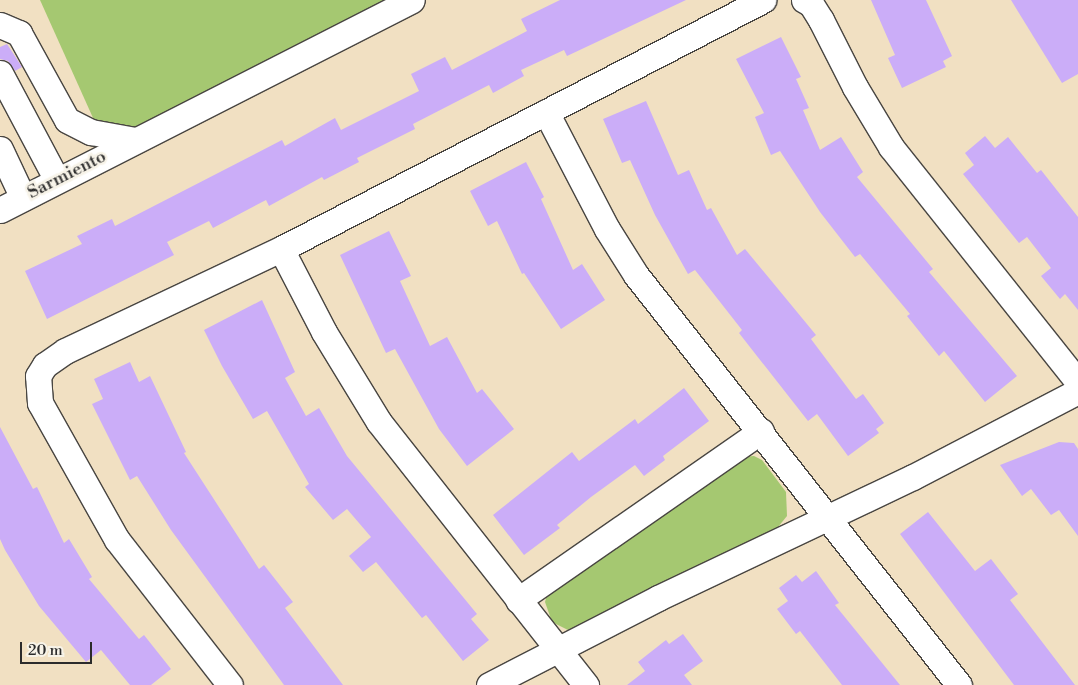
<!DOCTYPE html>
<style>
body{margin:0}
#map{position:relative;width:1078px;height:685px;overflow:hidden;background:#f1e0c2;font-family:"Libre Bodoni",serif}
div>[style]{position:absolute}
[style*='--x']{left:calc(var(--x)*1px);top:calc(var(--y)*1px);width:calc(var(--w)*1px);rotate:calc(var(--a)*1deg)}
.green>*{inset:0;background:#a5c871}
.building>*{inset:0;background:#cbadf8}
.roads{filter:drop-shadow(1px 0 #494642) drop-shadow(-1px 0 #494642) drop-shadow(0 1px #494642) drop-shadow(0 -1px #494642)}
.street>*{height:25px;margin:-12.5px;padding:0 12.5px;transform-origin:12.5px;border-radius:12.5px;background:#fff}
span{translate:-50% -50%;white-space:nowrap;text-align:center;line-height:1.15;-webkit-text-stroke:5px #f7f3e8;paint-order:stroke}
.street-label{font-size:18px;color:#2b2b2b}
.scale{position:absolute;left:20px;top:642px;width:72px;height:22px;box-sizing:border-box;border:2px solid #2b2b2b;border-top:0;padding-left:6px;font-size:15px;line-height:18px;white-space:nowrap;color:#2b2b2b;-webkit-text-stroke:4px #f7f3e8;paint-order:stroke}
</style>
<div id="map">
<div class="green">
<div style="clip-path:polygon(40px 0,394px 0,107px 149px)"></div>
<div style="clip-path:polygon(754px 456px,762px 460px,786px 492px,787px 516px,778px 527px,568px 630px,552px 622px,545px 602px,548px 591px,742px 457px)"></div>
</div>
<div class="building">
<div style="clip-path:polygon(560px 0,686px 0,567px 56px,564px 50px,521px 70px,524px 76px,493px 93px,489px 85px,413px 124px,415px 129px,357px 158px,359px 162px,324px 180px,322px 177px,269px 206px,266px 200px,213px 228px,209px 221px,167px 242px,174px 255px,47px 319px,25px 271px,82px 244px,77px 236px,112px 219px,115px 226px,282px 140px,285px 146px,335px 118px,341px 130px,419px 91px,411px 74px,445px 57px,452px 70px,527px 31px,521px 19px)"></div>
<div style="clip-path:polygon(871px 0,926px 0,952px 56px,943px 61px,946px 67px,902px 88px,888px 58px,895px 55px)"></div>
<div style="clip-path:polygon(1011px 0,1078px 0,1078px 74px,1062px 83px)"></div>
<div style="clip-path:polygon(781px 37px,801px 77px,796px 79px,809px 108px,803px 110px,820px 150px,841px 137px,863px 172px,857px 177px,933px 269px,929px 272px,1017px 376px,985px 402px,944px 351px,939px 356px,907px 316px,910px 314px,860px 254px,855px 257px,820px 212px,780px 151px,771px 155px,755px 117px,764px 113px,736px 59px)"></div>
<div style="clip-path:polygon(7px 44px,22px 67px,15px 71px,8px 61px,0 59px,0 47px)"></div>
<div style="clip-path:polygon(646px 101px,678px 175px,689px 170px,707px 210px,711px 208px,737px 255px,745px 249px,816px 335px,811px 339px,856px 399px,863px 394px,884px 423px,876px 429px,879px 433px,848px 456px,817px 414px,808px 421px,739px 333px,742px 330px,695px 270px,688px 274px,655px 215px,630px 160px,622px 163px,603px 119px)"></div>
<div style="clip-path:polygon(985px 136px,995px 148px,1008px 137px,1037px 173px,1041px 170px,1078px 217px,1078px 310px,1065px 294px,1060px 299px,1041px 276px,1051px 268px,1027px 237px,1019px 243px,963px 174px,974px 165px,965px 153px)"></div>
<div style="clip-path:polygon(526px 162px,544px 197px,541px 199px,573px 270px,582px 264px,605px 300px,561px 329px,524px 273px,522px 274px,497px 221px,488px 226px,470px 191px)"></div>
<div style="clip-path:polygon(389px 231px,411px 276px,400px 281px,430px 346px,447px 337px,477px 393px,482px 389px,514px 429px,467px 466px,439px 429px,395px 349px,386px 353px,340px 255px)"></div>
<div style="clip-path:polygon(262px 300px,295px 372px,285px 378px,306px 416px,319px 408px,347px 456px,477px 614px,471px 619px,489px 640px,463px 661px,426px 615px,422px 618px,376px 562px,363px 572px,349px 556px,371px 537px,347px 509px,333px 520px,305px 487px,309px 484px,267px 411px,253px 419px,222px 366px,204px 330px)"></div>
<div style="clip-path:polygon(130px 362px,139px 382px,150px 376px,186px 452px,184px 453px,259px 569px,264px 565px,293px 602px,285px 608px,343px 685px,284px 685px,171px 530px,137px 476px,130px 480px,92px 404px,103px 399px,94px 379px)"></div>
<div style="clip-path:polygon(684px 388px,709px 421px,663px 456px,665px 460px,644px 476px,635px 465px,591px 497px,557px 525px,560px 528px,524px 555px,493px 515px,572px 452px,579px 461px,635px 419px,638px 424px)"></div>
<div style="clip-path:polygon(0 427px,33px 489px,37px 487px,64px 543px,69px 539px,92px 577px,89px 579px,139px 639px,144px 635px,171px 669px,151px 685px,130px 685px,101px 650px,86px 662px,39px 606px,5px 550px,0 539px)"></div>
<div style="clip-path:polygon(1059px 442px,1074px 443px,1078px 449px,1078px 536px,1059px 510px,1051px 515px,1031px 489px,1022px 496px,1000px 465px)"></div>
<div style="clip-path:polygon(928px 512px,975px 571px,991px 559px,1018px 594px,1010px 600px,1075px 685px,1014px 685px,900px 534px)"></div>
<div style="clip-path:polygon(816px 571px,839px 603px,835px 605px,900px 685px,842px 685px,800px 631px,796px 634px,777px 609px,788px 601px,779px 588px,796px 575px,802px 582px)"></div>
<div style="clip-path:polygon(683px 634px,703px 661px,684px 675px,692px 685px,627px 685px,645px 671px,638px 662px,666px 640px,669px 644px)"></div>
</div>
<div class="roads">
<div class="street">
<div style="--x:804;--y:0;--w:8;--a:30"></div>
<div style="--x:811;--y:4;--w:19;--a:58"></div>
<div style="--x:821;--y:20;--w:75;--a:63.1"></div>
<div style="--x:855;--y:87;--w:70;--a:59"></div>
<div style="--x:891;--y:147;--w:300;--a:51.5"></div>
<div style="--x:0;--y:25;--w:21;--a:23"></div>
<div style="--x:19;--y:33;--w:99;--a:61.1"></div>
<div style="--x:67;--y:120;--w:27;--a:27"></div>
<div style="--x:91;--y:132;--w:45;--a:10.3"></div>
<div style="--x:0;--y:73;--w:121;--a:62"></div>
<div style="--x:546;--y:112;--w:132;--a:62.5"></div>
<div style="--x:607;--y:229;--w:54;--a:57.8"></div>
<div style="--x:636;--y:275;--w:522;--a:51.77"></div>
<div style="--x:0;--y:149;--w:54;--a:64.9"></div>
<div style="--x:0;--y:210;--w:462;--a:-27"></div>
<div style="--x:281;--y:249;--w:93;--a:62.6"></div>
<div style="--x:324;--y:332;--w:105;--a:58.6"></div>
<div style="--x:379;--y:422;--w:335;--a:51.8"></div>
<div style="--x:518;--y:600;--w:296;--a:-34.8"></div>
<div style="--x:230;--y:685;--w:184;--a:-127.9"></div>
<div style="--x:117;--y:540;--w:157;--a:-119.3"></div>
<div style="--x:40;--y:403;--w:27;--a:-94"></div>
<div style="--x:38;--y:376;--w:13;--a:-58"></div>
<div style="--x:45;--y:365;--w:24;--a:-35"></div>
<div style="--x:65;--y:351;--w:239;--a:-25.3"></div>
<div style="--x:281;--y:249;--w:543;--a:-27.32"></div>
<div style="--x:489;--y:685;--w:190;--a:-27.2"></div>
<div style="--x:658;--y:598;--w:282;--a:-25.4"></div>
<div style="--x:913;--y:477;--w:186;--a:-27.5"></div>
</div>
</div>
<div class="street-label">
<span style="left:67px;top:175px;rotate:-27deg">Sarmiento</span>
</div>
<div class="scale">20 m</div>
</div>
